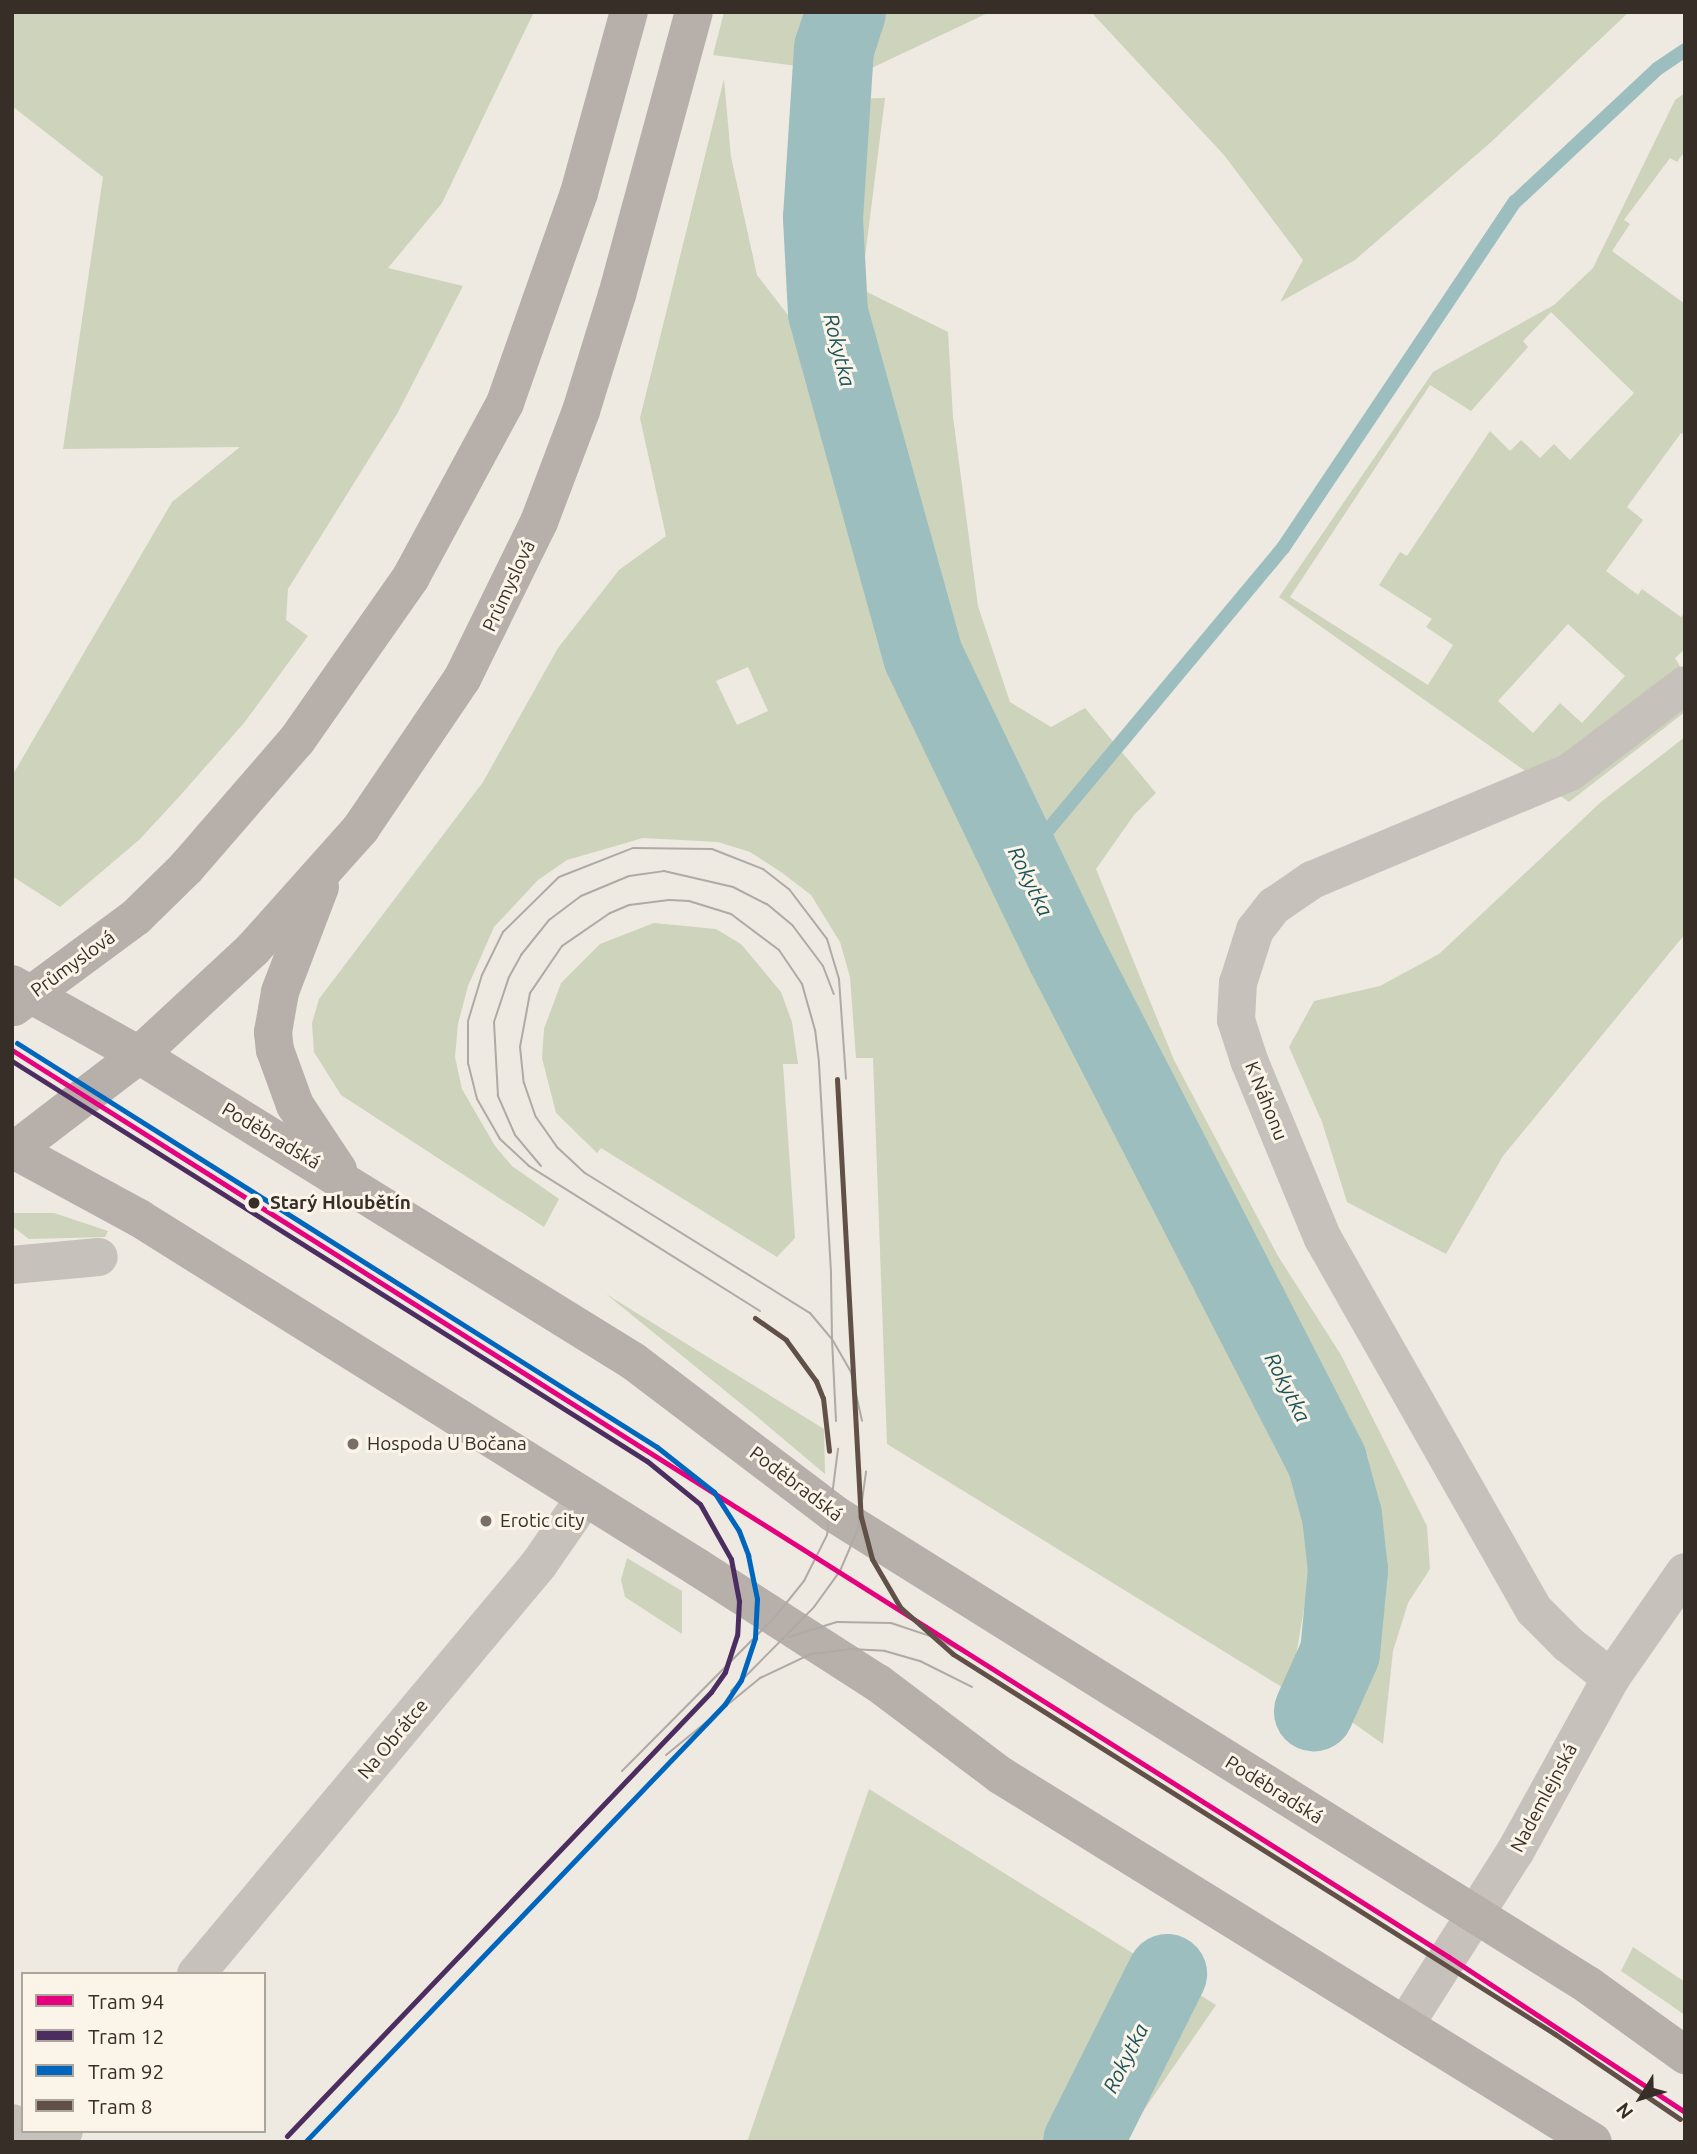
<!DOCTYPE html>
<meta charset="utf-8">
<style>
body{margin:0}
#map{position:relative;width:1697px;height:2154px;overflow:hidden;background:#eee9e1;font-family:Ubuntu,sans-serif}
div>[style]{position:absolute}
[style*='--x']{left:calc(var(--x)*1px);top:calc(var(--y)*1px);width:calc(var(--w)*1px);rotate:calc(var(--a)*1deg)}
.green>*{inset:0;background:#ced4bb}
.stream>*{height:14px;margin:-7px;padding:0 7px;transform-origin:7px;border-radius:7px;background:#9dbebf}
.river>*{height:80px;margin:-40px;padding:0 40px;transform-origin:40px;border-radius:40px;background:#9dbebf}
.street>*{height:38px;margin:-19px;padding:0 19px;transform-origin:19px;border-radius:19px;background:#c7c1bb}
.primary>*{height:38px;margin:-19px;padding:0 19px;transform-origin:19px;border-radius:19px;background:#b6afaa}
.tram>*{height:2px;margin:-1px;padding:0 1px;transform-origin:1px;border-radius:1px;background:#afaaa5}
.tram-1>*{height:5px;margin:-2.5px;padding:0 2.5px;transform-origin:2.5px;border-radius:2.5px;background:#e5007d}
.tram-2>*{height:5px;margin:-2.5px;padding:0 2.5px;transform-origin:2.5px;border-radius:2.5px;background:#4c2d5f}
.tram-3>*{height:5px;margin:-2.5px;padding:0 2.5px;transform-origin:2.5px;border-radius:2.5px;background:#0065bd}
.tram-4>*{height:5px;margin:-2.5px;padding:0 2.5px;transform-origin:2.5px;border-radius:2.5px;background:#605047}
.dots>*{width:19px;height:19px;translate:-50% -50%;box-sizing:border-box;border:4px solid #faf4e9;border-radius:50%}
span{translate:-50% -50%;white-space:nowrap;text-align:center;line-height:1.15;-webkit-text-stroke:6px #faf4e9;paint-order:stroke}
.street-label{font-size:19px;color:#382e28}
.stop-label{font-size:19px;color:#382e28;font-weight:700}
.left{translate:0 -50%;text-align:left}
.poi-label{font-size:19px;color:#382e28}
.water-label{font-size:21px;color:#1c545c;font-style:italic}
.frame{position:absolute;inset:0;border:14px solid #382e28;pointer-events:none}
.legend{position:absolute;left:21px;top:1972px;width:245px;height:161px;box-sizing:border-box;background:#faf4e9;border:2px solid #aca59c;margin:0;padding:9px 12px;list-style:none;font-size:21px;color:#382e28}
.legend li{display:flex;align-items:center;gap:14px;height:35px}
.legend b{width:35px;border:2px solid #aca59c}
.north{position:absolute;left:1606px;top:2063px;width:70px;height:70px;-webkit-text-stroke:5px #faf4e9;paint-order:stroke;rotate:232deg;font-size:19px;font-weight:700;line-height:28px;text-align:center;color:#382e28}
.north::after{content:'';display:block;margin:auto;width:24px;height:32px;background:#382e28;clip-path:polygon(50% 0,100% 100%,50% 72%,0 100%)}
</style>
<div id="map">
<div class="green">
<div style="clip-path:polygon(12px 12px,534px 12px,442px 203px,388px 268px,463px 286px,397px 414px,288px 589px,286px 620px,308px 636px,244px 723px,178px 798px,139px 840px,60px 907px,12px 876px,12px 776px,172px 502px,240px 447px,63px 449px,103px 177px,12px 106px)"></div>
<div style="clip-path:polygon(724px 12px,990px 12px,859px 74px,713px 55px)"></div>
<div style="clip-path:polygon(1091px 12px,1629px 12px,1490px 143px,1355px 260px,1280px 302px,1303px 260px,1224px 155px)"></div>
<div style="clip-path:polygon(evenodd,724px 79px,731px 157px,757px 275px,801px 332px,885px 599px,983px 826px,1291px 1445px,1314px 1548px,1290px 1692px,887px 1444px,873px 1058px,856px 1058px,850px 977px,840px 942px,811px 895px,781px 872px,750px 852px,718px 842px,643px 838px,567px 860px,538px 880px,494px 927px,468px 986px,458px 1024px,455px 1057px,462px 1089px,495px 1146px,512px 1166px,559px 1199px,544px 1227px,341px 1095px,314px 1052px,312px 1023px,319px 999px,483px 782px,558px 648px,619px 570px,666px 536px,640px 418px,724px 79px,748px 667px,768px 711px,737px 725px,716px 681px,748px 667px)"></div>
<div style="clip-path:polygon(evenodd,1685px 93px,1685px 151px,1677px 162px,1670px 158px,1624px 220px,1630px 224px,1612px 251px,1685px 304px,1685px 435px,1681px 433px,1627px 507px,1643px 520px,1606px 571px,1638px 595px,1642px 589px,1681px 617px,1685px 612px,1685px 649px,1675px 658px,1685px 675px,1685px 712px,1569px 802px,1279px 597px,1433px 372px,1554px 305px,1593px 268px,1675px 100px,1685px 93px,1551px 312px,1634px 393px,1570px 460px,1554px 444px,1540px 458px,1521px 440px,1510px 451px,1490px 431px,1407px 556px,1400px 552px,1379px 585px,1432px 619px,1426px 627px,1453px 645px,1428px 685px,1290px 597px,1430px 385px,1471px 411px,1528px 347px,1523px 341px,1551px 312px,1685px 93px,1568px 624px,1625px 676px,1582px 723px,1560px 703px,1533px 733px,1498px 701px,1568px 624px)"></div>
<div style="clip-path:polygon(885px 98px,861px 289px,948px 332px,953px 417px,978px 606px,1010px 702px,1051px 727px,1085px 708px,1156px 793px,1134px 815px,1096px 869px,1174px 1060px,1278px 1256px,1341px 1355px,1427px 1526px,1430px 1569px,1408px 1603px,1393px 1651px,1383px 1744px,1339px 1713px,1369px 1633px,1359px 1529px,1327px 1408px,1246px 1262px,1056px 894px,967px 707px,853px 366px,835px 261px,854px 99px)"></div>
<div style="clip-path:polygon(1685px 737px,1685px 934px,1503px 1156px,1446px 1254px,1347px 1202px,1322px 1122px,1289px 1047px,1314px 1001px,1380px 986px,1439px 954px,1601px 802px)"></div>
<div style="clip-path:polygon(654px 923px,716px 929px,741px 944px,781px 992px,792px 1022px,798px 1064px,783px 1064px,795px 1238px,777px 1257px,601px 1148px,597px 1153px,556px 1113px,542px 1058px,544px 1029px,561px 983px,600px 944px)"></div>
<div style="clip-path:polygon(12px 1213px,54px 1213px,108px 1231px,105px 1237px,29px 1239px,12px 1226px)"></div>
<div style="clip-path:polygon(606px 1294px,824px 1429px,825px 1474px,755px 1415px)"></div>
<div style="clip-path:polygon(627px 1558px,682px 1591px,682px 1634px,625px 1597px,621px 1580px)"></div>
<div style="clip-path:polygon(869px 1789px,1216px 2005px,1122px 2142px,747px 2142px)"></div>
<div style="clip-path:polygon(1633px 1947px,1685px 1982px,1685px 2015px,1621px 1971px)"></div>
</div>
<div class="stream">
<div style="--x:1023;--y:860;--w:406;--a:-50.2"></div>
<div style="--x:1283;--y:548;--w:417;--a:-56.2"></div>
<div style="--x:1515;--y:202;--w:195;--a:-43.1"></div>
<div style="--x:1657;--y:69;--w:34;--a:-34"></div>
</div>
<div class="river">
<div style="--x:846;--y:12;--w:38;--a:108"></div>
<div style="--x:834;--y:48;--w:170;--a:93.7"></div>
<div style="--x:823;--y:218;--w:95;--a:87"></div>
<div style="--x:828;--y:313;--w:356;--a:74.5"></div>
<div style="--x:923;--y:656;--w:332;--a:64.3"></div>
<div style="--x:1067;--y:955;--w:569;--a:62.8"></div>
<div style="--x:1327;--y:1461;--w:57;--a:74.7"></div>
<div style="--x:1342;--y:1516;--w:54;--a:83.7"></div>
<div style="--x:1348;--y:1570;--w:83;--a:95.5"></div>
<div style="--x:1340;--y:1653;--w:64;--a:114.1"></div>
<div style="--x:1083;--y:2142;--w:188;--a:-63.4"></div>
</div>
<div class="street">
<div style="--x:12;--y:1265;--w:87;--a:-5.3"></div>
<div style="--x:1611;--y:1678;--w:55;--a:-141.7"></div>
<div style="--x:1568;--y:1644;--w:48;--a:-135"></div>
<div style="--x:1534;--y:1610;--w:427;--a:-119.6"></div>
<div style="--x:1323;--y:1239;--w:194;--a:-112.5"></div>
<div style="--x:1249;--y:1060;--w:42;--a:-108"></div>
<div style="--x:1236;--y:1020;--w:37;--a:-87"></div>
<div style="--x:1238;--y:983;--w:56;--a:-72.2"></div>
<div style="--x:1255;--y:930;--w:31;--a:-52"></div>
<div style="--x:1274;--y:906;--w:46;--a:-34.4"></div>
<div style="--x:1312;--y:880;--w:280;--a:-22.7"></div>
<div style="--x:1570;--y:772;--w:144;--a:-37.1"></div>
<div style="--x:196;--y:1974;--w:535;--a:-50.08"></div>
<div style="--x:539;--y:1564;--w:79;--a:-55.3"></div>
<div style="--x:1405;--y:2025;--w:205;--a:-57.6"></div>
<div style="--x:1515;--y:1852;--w:199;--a:-61.1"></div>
<div style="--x:1611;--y:1678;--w:129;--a:-55.1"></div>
<div style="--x:12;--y:2123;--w:26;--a:47"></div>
<div style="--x:55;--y:2142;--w:14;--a:-51"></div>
</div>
<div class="primary">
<div style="--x:320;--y:887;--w:112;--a:110.9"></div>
<div style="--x:280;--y:992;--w:41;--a:99.9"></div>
<div style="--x:273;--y:1032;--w:18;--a:84"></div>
<div style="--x:275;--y:1050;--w:59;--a:70"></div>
<div style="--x:295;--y:1105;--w:78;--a:56.5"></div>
<div style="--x:12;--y:984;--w:145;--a:29.2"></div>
<div style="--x:139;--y:1055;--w:581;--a:31.78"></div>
<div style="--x:633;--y:1361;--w:251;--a:37.2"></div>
<div style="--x:833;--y:1513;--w:890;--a:32.01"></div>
<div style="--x:1588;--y:1985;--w:120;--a:35.8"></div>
<div style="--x:14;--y:1007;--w:152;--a:-36.4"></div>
<div style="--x:136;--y:917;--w:70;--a:-44.4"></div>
<div style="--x:186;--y:868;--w:169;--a:-49.1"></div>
<div style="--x:297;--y:740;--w:199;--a:-55"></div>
<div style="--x:411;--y:577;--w:198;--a:-61.6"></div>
<div style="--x:505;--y:403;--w:223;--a:-70.6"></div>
<div style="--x:579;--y:193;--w:188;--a:-74.6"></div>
<div style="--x:12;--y:1149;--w:145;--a:28.5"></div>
<div style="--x:139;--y:1218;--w:658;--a:32.02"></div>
<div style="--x:697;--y:1567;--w:215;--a:32.7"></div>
<div style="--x:878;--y:1683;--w:153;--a:37"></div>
<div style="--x:1000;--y:1775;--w:697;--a:31.75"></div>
<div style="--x:12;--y:1152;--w:160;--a:-37.4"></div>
<div style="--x:139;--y:1055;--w:156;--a:-42.9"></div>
<div style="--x:253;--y:949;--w:162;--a:-48.2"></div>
<div style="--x:361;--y:828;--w:180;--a:-55.9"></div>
<div style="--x:462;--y:679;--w:175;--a:-63.9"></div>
<div style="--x:539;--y:522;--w:119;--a:-69.3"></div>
<div style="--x:581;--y:411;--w:121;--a:-72.8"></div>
<div style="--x:617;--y:295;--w:293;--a:-74.8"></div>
</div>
<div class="tram">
<div style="--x:541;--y:1166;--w:40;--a:-130"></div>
<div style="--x:515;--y:1135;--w:43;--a:-113.6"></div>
<div style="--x:498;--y:1096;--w:74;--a:-93.1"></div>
<div style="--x:494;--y:1022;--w:47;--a:-71.6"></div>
<div style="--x:509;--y:977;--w:25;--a:-61"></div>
<div style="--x:521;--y:955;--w:45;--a:-51.3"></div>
<div style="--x:549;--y:920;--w:40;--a:-37"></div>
<div style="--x:581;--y:896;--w:52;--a:-22.6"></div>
<div style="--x:629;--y:876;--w:35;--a:-8"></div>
<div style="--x:664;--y:871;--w:71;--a:13.1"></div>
<div style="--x:733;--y:887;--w:38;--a:27"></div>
<div style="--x:767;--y:904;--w:34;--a:40"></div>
<div style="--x:793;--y:926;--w:50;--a:53.1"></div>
<div style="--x:823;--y:966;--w:30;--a:69"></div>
<div style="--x:760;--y:1311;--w:273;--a:-147.9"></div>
<div style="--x:529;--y:1166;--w:40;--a:-137"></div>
<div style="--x:500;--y:1139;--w:46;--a:-119.9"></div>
<div style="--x:477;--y:1099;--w:36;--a:-104"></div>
<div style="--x:468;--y:1064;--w:43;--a:-90"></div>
<div style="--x:468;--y:1021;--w:48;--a:-73.1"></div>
<div style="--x:482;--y:975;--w:48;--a:-64"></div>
<div style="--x:503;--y:932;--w:78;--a:-44.5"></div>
<div style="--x:559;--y:877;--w:79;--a:-21.4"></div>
<div style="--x:633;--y:848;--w:79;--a:0.7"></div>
<div style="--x:712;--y:849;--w:55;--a:21.4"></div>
<div style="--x:763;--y:869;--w:33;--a:38"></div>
<div style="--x:789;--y:889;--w:63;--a:52.8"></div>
<div style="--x:827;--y:939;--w:42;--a:73.3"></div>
<div style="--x:839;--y:979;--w:100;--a:86"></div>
<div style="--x:836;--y:1421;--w:82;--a:-92.8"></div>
<div style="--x:832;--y:1339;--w:67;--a:-90.9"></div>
<div style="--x:831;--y:1272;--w:210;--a:-93.3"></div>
<div style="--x:819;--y:1062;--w:32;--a:-97"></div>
<div style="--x:815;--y:1030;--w:48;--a:-105.8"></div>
<div style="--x:802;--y:984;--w:41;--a:-124.1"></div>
<div style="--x:779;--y:950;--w:60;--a:-143.1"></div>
<div style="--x:731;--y:914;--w:44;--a:-162.8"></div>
<div style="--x:689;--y:901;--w:20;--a:-177"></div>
<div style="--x:669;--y:900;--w:40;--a:172.9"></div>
<div style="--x:629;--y:905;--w:21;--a:157"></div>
<div style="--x:610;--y:913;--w:58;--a:145.5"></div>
<div style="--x:562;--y:946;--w:57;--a:124.2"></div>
<div style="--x:530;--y:993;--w:55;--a:100.5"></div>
<div style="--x:520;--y:1047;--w:36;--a:84"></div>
<div style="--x:524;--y:1083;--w:36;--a:71"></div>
<div style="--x:536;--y:1117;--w:38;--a:55"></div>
<div style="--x:558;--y:1148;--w:37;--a:43"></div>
<div style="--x:585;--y:1173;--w:265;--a:31.9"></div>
<div style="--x:810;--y:1313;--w:34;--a:50"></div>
<div style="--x:832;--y:1339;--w:38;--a:60"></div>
<div style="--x:851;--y:1372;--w:50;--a:77.3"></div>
<div style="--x:789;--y:1637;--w:50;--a:-17.4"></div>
<div style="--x:837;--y:1622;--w:54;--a:1.1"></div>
<div style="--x:891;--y:1623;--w:47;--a:18.4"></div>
<div style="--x:936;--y:1638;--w:53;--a:27.1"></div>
<div style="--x:731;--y:1691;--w:118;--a:-45.3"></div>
<div style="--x:814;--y:1607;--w:44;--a:-54.2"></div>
<div style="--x:840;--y:1571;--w:46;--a:-66.8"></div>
<div style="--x:858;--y:1529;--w:58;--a:-82"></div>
<div style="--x:666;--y:1755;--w:122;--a:-39.3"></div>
<div style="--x:760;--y:1678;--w:56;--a:-25.2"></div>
<div style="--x:811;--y:1654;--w:39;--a:-7"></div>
<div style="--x:850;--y:1649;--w:35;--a:3"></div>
<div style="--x:885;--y:1651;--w:36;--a:16"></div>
<div style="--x:920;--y:1661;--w:58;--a:26.6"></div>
<div style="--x:622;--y:1771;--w:217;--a:-45.2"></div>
<div style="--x:775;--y:1617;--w:46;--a:-51.1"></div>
<div style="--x:804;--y:1581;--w:51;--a:-63.4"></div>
<div style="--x:827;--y:1535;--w:87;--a:-82.7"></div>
</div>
<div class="tram-1">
<div style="--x:12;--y:1050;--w:1699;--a:32.26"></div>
<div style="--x:1449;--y:1957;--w:282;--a:33.3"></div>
</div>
<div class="tram-2">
<div style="--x:12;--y:1061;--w:750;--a:32.21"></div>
<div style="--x:647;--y:1461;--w:68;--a:39.1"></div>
<div style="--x:700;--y:1504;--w:63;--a:60.6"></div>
<div style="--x:731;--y:1559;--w:43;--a:79.2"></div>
<div style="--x:739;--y:1601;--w:34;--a:93"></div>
<div style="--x:737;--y:1635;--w:39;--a:108"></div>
<div style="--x:725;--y:1672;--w:24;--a:125"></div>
<div style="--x:711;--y:1692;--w:614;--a:133.68"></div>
</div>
<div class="tram-3">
<div style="--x:17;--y:1043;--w:757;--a:32.26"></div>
<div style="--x:657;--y:1447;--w:73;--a:38.3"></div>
<div style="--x:714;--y:1492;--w:46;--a:57.3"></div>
<div style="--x:739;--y:1531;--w:26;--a:69"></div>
<div style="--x:748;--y:1555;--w:45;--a:78.4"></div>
<div style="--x:757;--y:1599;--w:39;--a:93"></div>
<div style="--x:755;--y:1638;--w:44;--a:108.4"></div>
<div style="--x:741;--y:1680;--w:29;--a:124"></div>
<div style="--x:725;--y:1704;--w:607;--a:133.8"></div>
</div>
<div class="tram-4">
<div style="--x:837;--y:1079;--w:439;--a:86.9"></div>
<div style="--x:861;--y:1517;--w:43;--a:75.3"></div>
<div style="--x:872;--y:1559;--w:56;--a:59.7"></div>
<div style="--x:900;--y:1607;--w:71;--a:41.6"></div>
<div style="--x:953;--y:1654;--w:712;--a:32.26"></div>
<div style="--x:1555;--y:2034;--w:151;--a:34.2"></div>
<div style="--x:755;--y:1318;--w:38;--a:35"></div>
<div style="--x:786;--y:1340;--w:51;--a:53.8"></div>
<div style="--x:816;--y:1381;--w:18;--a:68"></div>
<div style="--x:823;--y:1398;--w:53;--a:83.5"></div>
</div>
<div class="dots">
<div style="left:254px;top:1203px;background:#382e28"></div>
<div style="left:353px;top:1444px;background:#786f69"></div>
<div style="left:486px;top:1521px;background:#786f69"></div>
</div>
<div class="street-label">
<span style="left:509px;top:586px;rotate:-65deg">Průmyslová</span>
<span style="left:73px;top:964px;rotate:-36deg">Průmyslová</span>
<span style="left:1266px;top:1101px;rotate:68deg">K Náhonu</span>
<span style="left:271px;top:1136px;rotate:31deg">Poděbradská</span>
<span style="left:796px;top:1484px;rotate:37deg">Poděbradská</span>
<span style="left:393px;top:1739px;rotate:-50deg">Na Obrátce</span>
<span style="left:1274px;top:1790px;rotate:32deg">Poděbradská</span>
<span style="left:1544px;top:1798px;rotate:-62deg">Nademlejnská</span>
</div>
<div class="stop-label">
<span class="left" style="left:270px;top:1203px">Starý Hloubětín</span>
</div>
<div class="poi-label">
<span class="left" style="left:367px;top:1444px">Hospoda U Bočana</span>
<span class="left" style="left:500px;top:1521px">Erotic city</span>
</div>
<div class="water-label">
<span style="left:840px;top:350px;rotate:76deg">Rokytka</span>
<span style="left:1031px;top:881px;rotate:64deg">Rokytka</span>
<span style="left:1288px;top:1387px;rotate:63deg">Rokytka</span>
<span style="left:1125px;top:2058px;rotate:-63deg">Rokytka</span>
</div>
<div class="frame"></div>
<ul class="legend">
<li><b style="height:9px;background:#e5007d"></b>Tram 94</li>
<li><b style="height:9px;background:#4c2d5f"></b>Tram 12</li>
<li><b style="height:9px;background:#0065bd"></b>Tram 92</li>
<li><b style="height:9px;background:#605047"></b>Tram 8</li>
</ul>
<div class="north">N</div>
</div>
